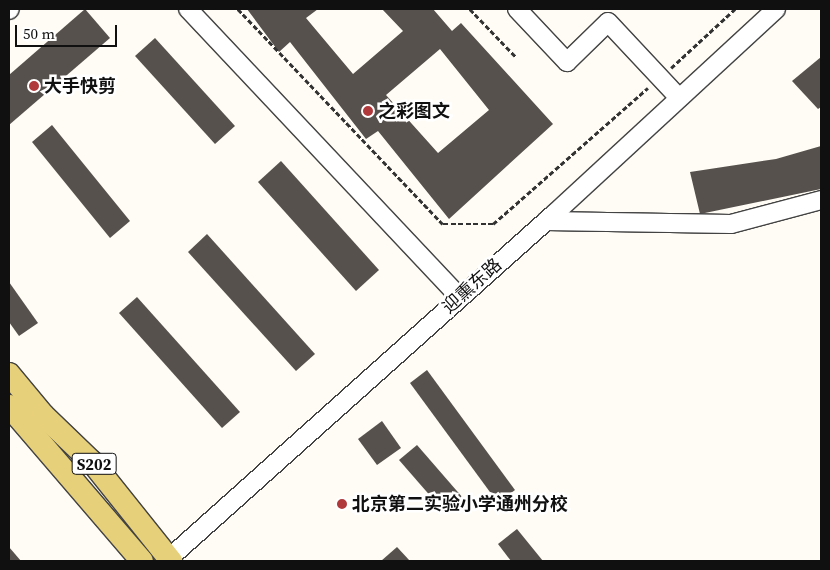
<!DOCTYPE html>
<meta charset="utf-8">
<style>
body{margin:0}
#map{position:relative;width:830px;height:570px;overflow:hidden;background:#fefcf4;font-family:"Source Serif 4","Noto Sans SC",serif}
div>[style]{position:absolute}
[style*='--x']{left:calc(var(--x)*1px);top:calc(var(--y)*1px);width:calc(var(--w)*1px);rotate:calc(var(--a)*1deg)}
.building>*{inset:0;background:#57514d}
.path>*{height:2.5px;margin-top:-1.25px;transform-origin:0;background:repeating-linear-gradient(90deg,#323232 0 5px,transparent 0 7.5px)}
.roads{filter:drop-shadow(1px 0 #434343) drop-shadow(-1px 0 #434343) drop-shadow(0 1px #434343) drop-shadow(0 -1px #434343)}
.minor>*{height:18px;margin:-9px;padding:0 9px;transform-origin:9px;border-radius:9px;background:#fff}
.major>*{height:22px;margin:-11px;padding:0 11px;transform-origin:11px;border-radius:11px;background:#e7d07a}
.dots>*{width:14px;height:14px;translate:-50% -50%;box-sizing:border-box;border:2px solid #fff;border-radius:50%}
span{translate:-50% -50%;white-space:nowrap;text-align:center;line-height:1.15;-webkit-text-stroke:5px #fff;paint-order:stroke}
.shield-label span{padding:1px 4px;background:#fff;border:1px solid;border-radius:4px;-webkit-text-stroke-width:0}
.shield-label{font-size:16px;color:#101010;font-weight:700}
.poi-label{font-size:18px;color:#101010;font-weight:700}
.left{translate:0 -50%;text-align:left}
.street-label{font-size:18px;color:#101010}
.frame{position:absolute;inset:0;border:10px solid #101010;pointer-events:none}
.scale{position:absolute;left:15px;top:25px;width:102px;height:22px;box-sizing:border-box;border:2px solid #101010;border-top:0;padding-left:6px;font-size:15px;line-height:18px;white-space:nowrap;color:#101010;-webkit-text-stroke:4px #fff;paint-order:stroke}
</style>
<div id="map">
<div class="building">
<div style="clip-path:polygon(85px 9px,110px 38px,9px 125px,9px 75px)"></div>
<div style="clip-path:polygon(evenodd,247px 9px,318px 9px,306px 18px,353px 74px,403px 31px,382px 9px,433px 9px,452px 31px,461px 23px,553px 124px,449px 219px,378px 131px,366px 139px,290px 42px,279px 52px,247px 9px,440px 49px,489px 110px,438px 153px,386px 95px,440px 49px)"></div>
<div style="clip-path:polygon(155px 38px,235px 126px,215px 144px,135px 56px)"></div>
<div style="clip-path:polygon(821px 57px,821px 107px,818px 109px,792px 81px)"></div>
<div style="clip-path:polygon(52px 125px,130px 221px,110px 238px,32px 142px)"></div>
<div style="clip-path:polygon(821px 146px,821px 189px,700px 214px,690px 172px,776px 159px)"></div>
<div style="clip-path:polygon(281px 161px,379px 270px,356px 291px,258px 182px)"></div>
<div style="clip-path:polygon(207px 234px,315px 354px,296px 371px,188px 252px)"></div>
<div style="clip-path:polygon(9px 282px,38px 323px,19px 336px,9px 322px)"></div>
<div style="clip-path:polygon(137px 297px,240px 412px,222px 428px,119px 313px)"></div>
<div style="clip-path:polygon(427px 370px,515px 490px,498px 503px,410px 383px)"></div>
<div style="clip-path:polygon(382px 421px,401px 448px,377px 465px,358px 439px)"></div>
<div style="clip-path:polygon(417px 445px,463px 498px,446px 514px,399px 460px)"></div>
<div style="clip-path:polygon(517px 529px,543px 561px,511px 561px,498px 544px)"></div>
<div style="clip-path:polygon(9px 547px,21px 561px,9px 561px)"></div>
<div style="clip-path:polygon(397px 547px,410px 561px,381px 561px)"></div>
</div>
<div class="path">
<div style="--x:238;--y:9;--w:297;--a:46.4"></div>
<div style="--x:443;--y:224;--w:50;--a:0"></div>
<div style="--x:493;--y:224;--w:206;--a:-41.3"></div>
<div style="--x:470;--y:9;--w:66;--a:46.2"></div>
<div style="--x:671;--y:68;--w:87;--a:-42.7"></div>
</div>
<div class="roads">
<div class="minor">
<div style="--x:188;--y:9;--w:395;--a:46.7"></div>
<div style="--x:517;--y:9;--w:73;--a:46.7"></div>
<div style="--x:567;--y:62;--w:57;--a:-44.3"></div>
<div style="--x:608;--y:22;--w:104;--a:46.9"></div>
<div style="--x:9;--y:10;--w:1;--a:-45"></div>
<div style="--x:546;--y:221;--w:185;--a:0.9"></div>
<div style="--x:731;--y:224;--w:93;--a:-14.9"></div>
<div style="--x:166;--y:561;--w:521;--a:-41.81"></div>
<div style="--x:554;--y:214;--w:302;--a:-42.7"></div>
</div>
<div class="major">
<div style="--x:9;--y:374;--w:53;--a:50.3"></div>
<div style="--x:43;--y:415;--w:68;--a:43.8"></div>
<div style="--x:92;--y:462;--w:127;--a:51.4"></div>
<div style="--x:9;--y:406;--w:204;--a:49.4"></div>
</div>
</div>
<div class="dots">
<div style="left:34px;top:86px;background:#af393b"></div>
<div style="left:368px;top:111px;background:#af393b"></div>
<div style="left:342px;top:504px;background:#af393b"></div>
</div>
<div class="shield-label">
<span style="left:94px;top:464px">S202</span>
</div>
<div class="poi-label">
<span class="left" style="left:44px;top:86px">大手快剪</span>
<span class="left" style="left:378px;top:111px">之彩图文</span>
<span class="left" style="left:352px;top:504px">北京第二实验小学通州分校</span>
</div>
<div class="street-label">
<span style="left:472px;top:286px;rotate:-42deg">迎熏东路</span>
</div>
<div class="frame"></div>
<div class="scale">50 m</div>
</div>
